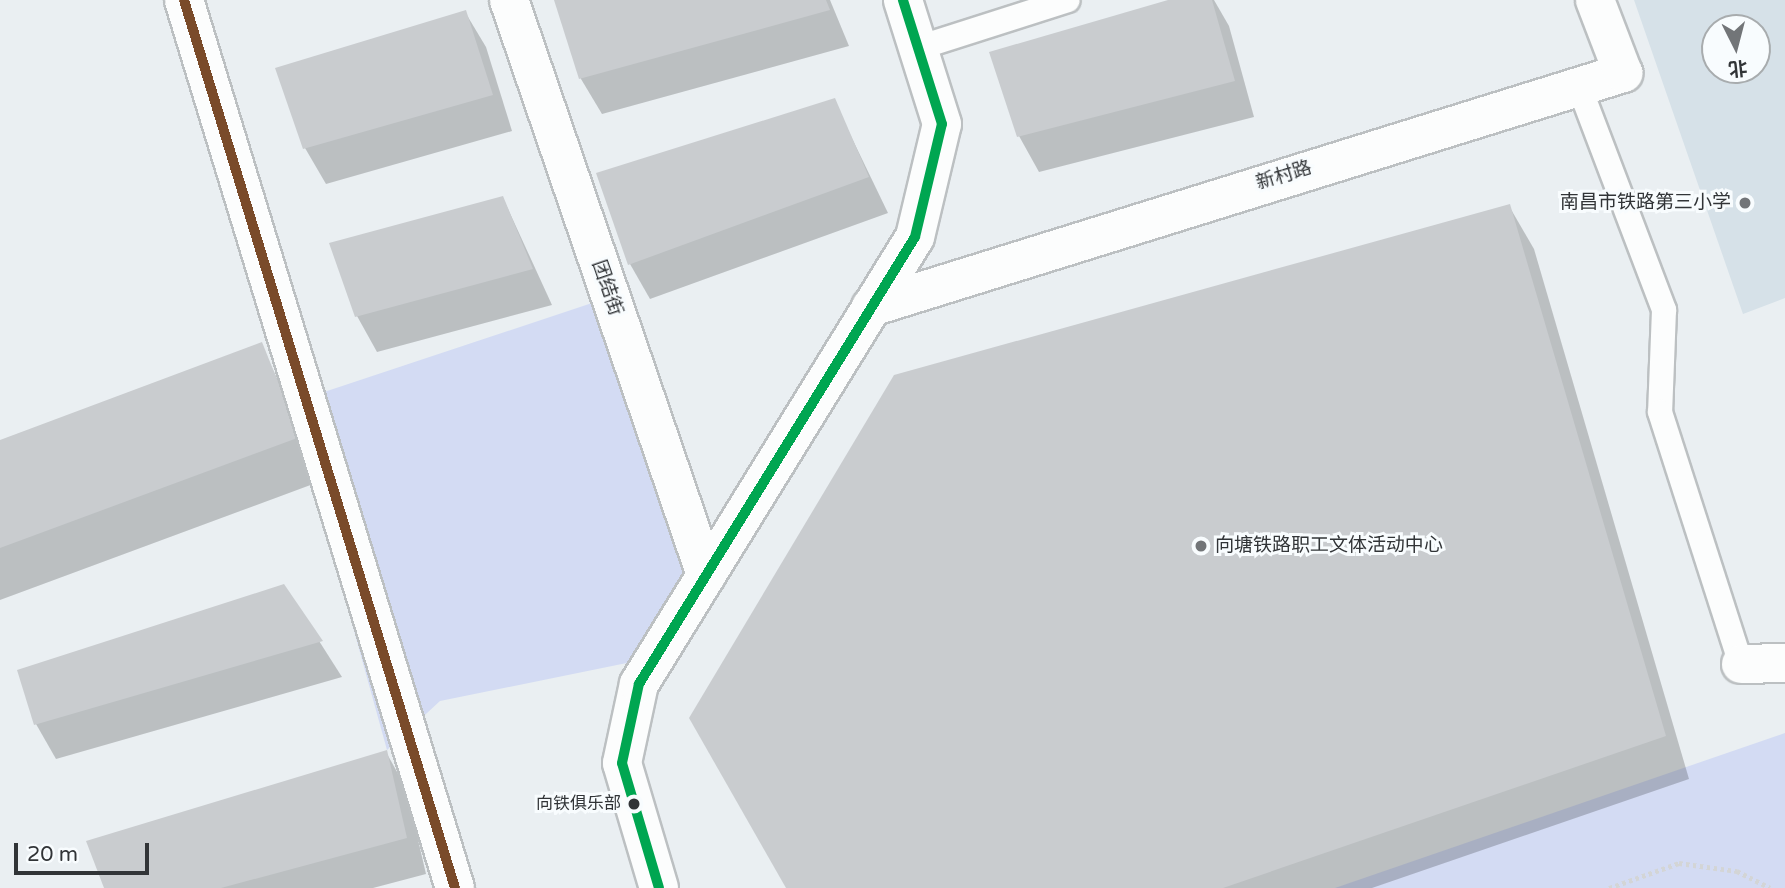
<!DOCTYPE html>
<meta charset="utf-8">
<style>
body{margin:0}
#map{position:relative;width:1785px;height:888px;overflow:hidden;background:#eaeff2;font-family:"Varela Round","Noto Sans SC",sans-serif}
div>[style]{position:absolute}
[style*='--x']{left:calc(var(--x)*1px);top:calc(var(--y)*1px);width:calc(var(--w)*1px);rotate:calc(var(--a)*1deg)}
.built>*{inset:0;background:#d6e1e8}
.green>*{inset:0;background:#d3dbf3}
.shadow>*{inset:0;background:#0003}
.building>*{inset:0;background:#c9cccf}
.path>*{height:4.5px;margin-top:-2.25px;transform-origin:0;background:repeating-linear-gradient(90deg,#d3d5d6 0 3.5px,transparent 0 7px)}
.roads{filter:drop-shadow(2px 0 #bcc0c2) drop-shadow(-2px 0 #bcc0c2) drop-shadow(0 2px #bcc0c2) drop-shadow(0 -2px #bcc0c2)}
.lane>*{height:24px;margin:-12px;padding:0 12px;transform-origin:12px;border-radius:12px;background:#fcfdfd}
.street>*{height:38px;margin:-19px;padding:0 19px;transform-origin:19px;border-radius:19px;background:#fcfdfd}
.secondary>*{height:38px;margin:-19px;padding:0 19px;transform-origin:19px;border-radius:19px;background:#fcfdfd}
.bus-1>*{height:10px;margin:-5px;padding:0 5px;transform-origin:5px;border-radius:5px;background:#7a4b2a}
.bus-2>*{height:10px;margin:-5px;padding:0 5px;transform-origin:5px;border-radius:5px;background:#00a651}
.dots>*{width:19px;height:19px;translate:-50% -50%;box-sizing:border-box;border:4px solid #f8fcfe;border-radius:50%}
span{translate:-50% -50%;white-space:nowrap;text-align:center;line-height:1.15;-webkit-text-stroke:6px #f8fcfe;paint-order:stroke}
.bus-label{font-size:17px;color:#313437}
.right{translate:-100% -50%;text-align:right}
.street-label{font-size:19px;color:#313437}
.poi-label{font-size:19px;color:#313437}
.left{translate:0 -50%;text-align:left}
.north{position:absolute;left:1701px;top:14px;width:70px;height:70px;box-sizing:border-box;background:#f8fcfe;border:2px solid #a8acae;border-radius:50%;rotate:174deg;font-size:19px;font-weight:700;line-height:28px;text-align:center;color:#313437}
.north::after{content:'';display:block;margin:auto;width:24px;height:32px;background:#727578;clip-path:polygon(50% 0,100% 100%,50% 72%,0 100%)}
.scale{position:absolute;left:14px;top:843px;width:135px;height:32px;box-sizing:border-box;border:4px solid #313437;border-top:0;padding-left:9px;font-size:21px;line-height:24px;white-space:nowrap;color:#313437;-webkit-text-stroke:5px #f8fcfe;paint-order:stroke}
</style>
<div id="map">
<div class="built">
<div style="clip-path:polygon(evenodd,1634px 0,1785px 0,1785px 298px,1743px 314px,1634px 0,1757px 28px,1757px 70px,1715px 70px,1715px 28px,1757px 28px)"></div>
</div>
<div class="green">
<div style="clip-path:polygon(610px 297px,697px 588px,661px 656px,440px 701px,387px 750px,291px 403px)"></div>
<div style="clip-path:polygon(1785px 733px,1785px 888px,1335px 888px)"></div>
</div>
<div class="shadow">
<div style="clip-path:polygon(556px 0,830px 0,849px 46px,602px 114px,581px 79px)"></div>
<div style="clip-path:polygon(1174px 0,1214px 0,1229px 26px,1254px 117px,1039px 172px,1019px 136px)"></div>
<div style="clip-path:polygon(465px 12px,486px 47px,512px 131px,326px 184px,305px 148px)"></div>
<div style="clip-path:polygon(834px 101px,888px 213px,650px 299px,630px 264px)"></div>
<div style="clip-path:polygon(503px 198px,552px 305px,377px 352px,357px 316px)"></div>
<div style="clip-path:polygon(1509px 206px,1534px 249px,1689px 779px,1372px 888px,788px 888px)"></div>
<div style="clip-path:polygon(261px 344px,324px 480px,0 600px,0 442px)"></div>
<div style="clip-path:polygon(284px 586px,342px 677px,56px 759px,36px 724px)"></div>
<div style="clip-path:polygon(386px 752px,406px 788px,426px 874px,373px 888px,106px 888px)"></div>
</div>
<div class="building">
<div style="clip-path:polygon(554px 0,826px 0,830px 10px,579px 79px)"></div>
<div style="clip-path:polygon(1168px 0,1212px 0,1235px 81px,1017px 137px,989px 52px)"></div>
<div style="clip-path:polygon(466px 10px,493px 95px,303px 149px,275px 68px)"></div>
<div style="clip-path:polygon(835px 98px,869px 177px,628px 265px,596px 173px)"></div>
<div style="clip-path:polygon(503px 196px,533px 269px,355px 317px,329px 243px)"></div>
<div style="clip-path:polygon(1510px 204px,1666px 736px,1223px 888px,786px 888px,689px 718px,894px 375px)"></div>
<div style="clip-path:polygon(262px 342px,300px 437px,0 548px,0 440px)"></div>
<div style="clip-path:polygon(284px 584px,323px 641px,34px 725px,17px 670px)"></div>
<div style="clip-path:polygon(387px 750px,407px 838px,221px 888px,104px 888px,86px 841px)"></div>
</div>
<div class="path">
<div style="--x:1609;--y:888;--w:74;--a:-19.7"></div>
<div style="--x:1679;--y:863;--w:59;--a:7.9"></div>
<div style="--x:1737;--y:871;--w:37;--a:27"></div>
</div>
<div class="roads">
<div class="lane">
<div style="--x:918;--y:48;--w:157;--a:-17.7"></div>
<div style="--x:1579;--y:86;--w:240;--a:69.2"></div>
<div style="--x:1664;--y:310;--w:102;--a:92.2"></div>
<div style="--x:1660;--y:412;--w:265;--a:72.2"></div>
</div>
<div class="street">
<div style="--x:184;--y:0;--w:928;--a:73.03"></div>
<div style="--x:509;--y:0;--w:608;--a:71.09"></div>
<div style="--x:871;--y:307;--w:788;--a:-17.28"></div>
<div style="--x:1623;--y:73;--w:78;--a:-111"></div>
<div style="--x:1741;--y:664;--w:44;--a:-1.3"></div>
</div>
<div class="secondary">
<div style="--x:659;--y:888;--w:130;--a:-106.5"></div>
<div style="--x:622;--y:763;--w:81;--a:-77.9"></div>
<div style="--x:639;--y:684;--w:525;--a:-58.31"></div>
<div style="--x:915;--y:237;--w:116;--a:-76.6"></div>
<div style="--x:942;--y:124;--w:130;--a:-107.5"></div>
</div>
</div>
<div class="bus-1">
<div style="--x:184;--y:0;--w:928;--a:73.03"></div>
</div>
<div class="bus-2">
<div style="--x:659;--y:888;--w:130;--a:-106.5"></div>
<div style="--x:622;--y:763;--w:81;--a:-77.9"></div>
<div style="--x:639;--y:684;--w:525;--a:-58.31"></div>
<div style="--x:915;--y:237;--w:116;--a:-76.6"></div>
<div style="--x:942;--y:124;--w:130;--a:-107.5"></div>
</div>
<div class="dots">
<div style="left:1745px;top:203px;background:#727578"></div>
<div style="left:1201px;top:546px;background:#727578"></div>
<div style="left:634px;top:804px;background:#313437"></div>
</div>
<div class="bus-label">
<span class="right" style="left:621px;top:804px">向铁俱乐部</span>
</div>
<div class="street-label">
<span style="left:1284px;top:176px;rotate:-17deg">新村路</span>
<span style="left:607px;top:288px;rotate:71deg">团结街</span>
</div>
<div class="poi-label">
<span class="right" style="left:1731px;top:203px">南昌市铁路第三小学</span>
<span class="left" style="left:1215px;top:546px">向塘铁路职工文体活动中心</span>
</div>
<div class="north">北</div>
<div class="scale">20 m</div>
</div>
